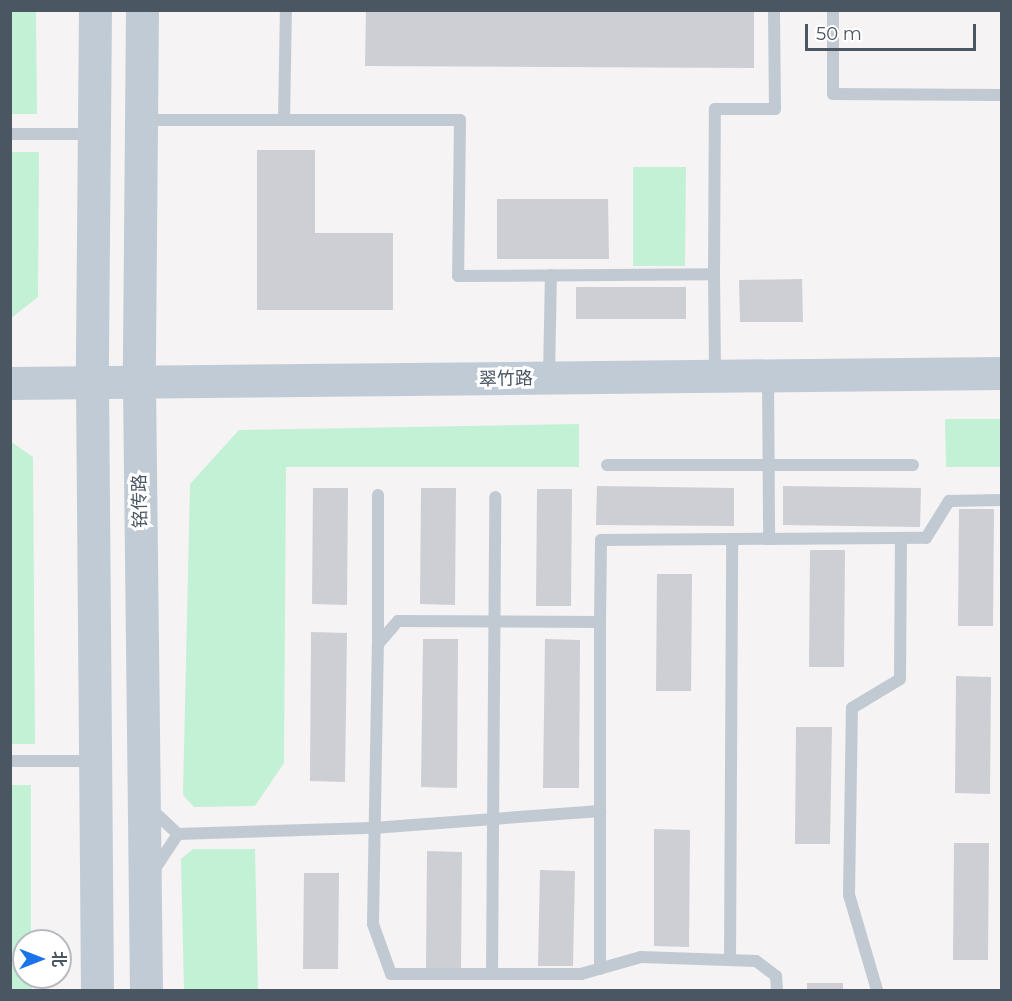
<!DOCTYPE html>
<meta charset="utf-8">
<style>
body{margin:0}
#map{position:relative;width:1012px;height:1001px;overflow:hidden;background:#f5f3f3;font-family:Montserrat,"Noto Sans SC",sans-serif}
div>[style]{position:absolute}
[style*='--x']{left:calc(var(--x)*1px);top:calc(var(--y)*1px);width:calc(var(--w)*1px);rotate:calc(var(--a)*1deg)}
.green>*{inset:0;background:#c3f1d5}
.building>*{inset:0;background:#cdcfd5}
.lane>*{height:12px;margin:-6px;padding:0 6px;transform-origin:6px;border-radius:6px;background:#c1cad2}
.secondary>*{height:33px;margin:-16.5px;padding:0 16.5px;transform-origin:16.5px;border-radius:16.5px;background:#c1cbd6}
span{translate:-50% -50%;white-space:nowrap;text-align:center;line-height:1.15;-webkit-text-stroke:6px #fff;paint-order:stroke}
.street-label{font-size:18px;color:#4a5661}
.frame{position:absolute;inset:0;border:12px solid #4a5661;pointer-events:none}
.north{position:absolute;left:12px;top:929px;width:60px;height:60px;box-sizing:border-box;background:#fff;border:2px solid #b7bbc0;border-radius:50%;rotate:90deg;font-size:16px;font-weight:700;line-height:24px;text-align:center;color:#4a5661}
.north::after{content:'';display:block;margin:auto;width:21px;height:27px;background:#1a73e8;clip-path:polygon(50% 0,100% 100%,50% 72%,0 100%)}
.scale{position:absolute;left:805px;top:24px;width:171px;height:27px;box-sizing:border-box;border:3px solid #4a5661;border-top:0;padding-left:8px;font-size:18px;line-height:21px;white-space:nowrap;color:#4a5661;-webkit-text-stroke:4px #fff;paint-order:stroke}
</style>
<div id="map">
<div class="green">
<div style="clip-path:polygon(10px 11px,36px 11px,37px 114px,11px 114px)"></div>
<div style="clip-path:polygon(11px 152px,39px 152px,38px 297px,11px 318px)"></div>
<div style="clip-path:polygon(633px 167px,686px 167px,685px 266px,633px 266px)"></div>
<div style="clip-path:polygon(945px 419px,1001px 419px,1001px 467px,946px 467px)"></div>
<div style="clip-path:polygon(579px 424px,579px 467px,286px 467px,284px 763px,255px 806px,194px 807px,183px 795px,190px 484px,239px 430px)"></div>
<div style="clip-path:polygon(10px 441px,33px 457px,35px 744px,11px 744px)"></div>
<div style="clip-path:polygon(11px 785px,31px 785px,31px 941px,24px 941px,24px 977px,32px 977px,32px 990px,11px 990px)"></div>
<div style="clip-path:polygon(193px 849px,255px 849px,258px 990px,184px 990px,181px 859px)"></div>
</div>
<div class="building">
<div style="clip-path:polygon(366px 10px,754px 10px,754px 68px,365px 66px)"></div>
<div style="clip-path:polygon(257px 150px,315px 150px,315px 233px,393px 233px,393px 310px,257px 310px)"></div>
<div style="clip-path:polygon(497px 199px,608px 199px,609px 259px,497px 259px)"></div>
<div style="clip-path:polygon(802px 279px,803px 322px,740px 322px,739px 280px)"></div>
<div style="clip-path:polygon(576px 287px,686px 287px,686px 319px,576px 319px)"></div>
<div style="clip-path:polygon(597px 486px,734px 488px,734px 526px,596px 525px)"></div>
<div style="clip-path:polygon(783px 486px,921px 488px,920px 527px,783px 525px)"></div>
<div style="clip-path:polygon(313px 488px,348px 488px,347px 605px,312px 604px)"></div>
<div style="clip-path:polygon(421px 488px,456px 488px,455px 605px,420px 604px)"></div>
<div style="clip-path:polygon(537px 489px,572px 489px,571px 606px,536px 606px)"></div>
<div style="clip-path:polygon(959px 509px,994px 509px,993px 626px,958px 626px)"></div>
<div style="clip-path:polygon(810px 550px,845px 550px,844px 667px,809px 667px)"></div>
<div style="clip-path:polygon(657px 574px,692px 574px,691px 691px,656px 691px)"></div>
<div style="clip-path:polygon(311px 632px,347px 633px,345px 782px,310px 781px)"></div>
<div style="clip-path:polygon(423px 639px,458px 639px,457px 788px,421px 787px)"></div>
<div style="clip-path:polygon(545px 639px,580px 640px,579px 788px,543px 788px)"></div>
<div style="clip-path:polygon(956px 676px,991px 677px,990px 794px,955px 793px)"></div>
<div style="clip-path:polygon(796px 727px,832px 727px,830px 844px,795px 844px)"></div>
<div style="clip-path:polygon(654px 829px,690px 830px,689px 947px,654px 946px)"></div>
<div style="clip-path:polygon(954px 843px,989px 843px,988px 960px,953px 960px)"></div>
<div style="clip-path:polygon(427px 851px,462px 852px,461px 969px,426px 968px)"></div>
<div style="clip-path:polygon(540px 870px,575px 871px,573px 966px,538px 966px)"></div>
<div style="clip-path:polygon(304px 873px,339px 873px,338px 969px,303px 969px)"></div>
<div style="clip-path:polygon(807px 983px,843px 983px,843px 990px,807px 990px)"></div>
</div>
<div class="lane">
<div style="--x:833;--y:10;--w:84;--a:90"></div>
<div style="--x:833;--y:94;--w:169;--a:0.3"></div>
<div style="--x:143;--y:120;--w:317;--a:0"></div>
<div style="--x:460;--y:120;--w:156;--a:90.7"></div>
<div style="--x:458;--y:276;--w:256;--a:-0.4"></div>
<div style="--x:714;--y:274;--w:165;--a:-89.7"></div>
<div style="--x:715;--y:109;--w:60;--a:0"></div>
<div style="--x:775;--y:109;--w:99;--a:-90.6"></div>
<div style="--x:284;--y:120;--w:110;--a:-89"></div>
<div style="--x:10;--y:134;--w:83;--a:0"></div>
<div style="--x:714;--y:274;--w:100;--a:89.4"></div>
<div style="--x:549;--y:376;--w:101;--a:-88.9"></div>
<div style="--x:768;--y:377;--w:162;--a:89.6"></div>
<div style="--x:607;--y:465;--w:306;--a:0"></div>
<div style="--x:378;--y:495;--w:149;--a:90"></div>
<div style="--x:600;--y:622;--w:347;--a:90"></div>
<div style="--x:10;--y:761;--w:83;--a:0"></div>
<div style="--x:149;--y:807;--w:40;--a:43"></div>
<div style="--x:178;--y:834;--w:47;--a:123.7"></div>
<div style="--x:178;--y:834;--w:195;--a:-1.8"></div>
<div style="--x:373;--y:828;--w:228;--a:-4.3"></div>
<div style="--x:730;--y:960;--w:421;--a:-89.7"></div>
<div style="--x:492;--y:974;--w:477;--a:-89.6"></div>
<div style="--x:777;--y:990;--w:14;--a:-94"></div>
<div style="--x:776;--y:976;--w:25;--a:-143"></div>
<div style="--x:756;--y:961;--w:115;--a:-178"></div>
<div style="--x:641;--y:957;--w:62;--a:164.2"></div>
<div style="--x:581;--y:974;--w:190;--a:180"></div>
<div style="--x:391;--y:974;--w:53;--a:-109.8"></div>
<div style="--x:373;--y:924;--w:280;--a:-89"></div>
<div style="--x:378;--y:644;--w:30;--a:-49"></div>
<div style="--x:398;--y:621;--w:202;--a:0.3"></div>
<div style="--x:600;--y:622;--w:82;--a:-89.3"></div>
<div style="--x:601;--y:540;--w:325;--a:-0.4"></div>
<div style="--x:926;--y:538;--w:44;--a:-58.1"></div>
<div style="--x:949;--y:501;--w:53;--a:-1.1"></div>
<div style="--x:877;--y:990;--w:99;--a:-106.4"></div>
<div style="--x:849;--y:895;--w:187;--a:-89.1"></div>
<div style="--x:852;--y:708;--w:56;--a:-31.1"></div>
<div style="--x:900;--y:679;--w:141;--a:-89.6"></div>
</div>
<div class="secondary">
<div style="--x:95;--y:10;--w:372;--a:90.5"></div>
<div style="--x:92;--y:382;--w:608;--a:89.53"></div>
<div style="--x:142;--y:10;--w:374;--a:90.5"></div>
<div style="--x:139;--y:384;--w:606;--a:89.34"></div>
<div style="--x:10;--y:383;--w:992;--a:-0.58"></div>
</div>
<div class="street-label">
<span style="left:506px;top:379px;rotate:-1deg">翠竹路</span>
<span style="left:140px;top:501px;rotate:-91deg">铭传路</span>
</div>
<div class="frame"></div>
<div class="north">北</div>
<div class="scale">50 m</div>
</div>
